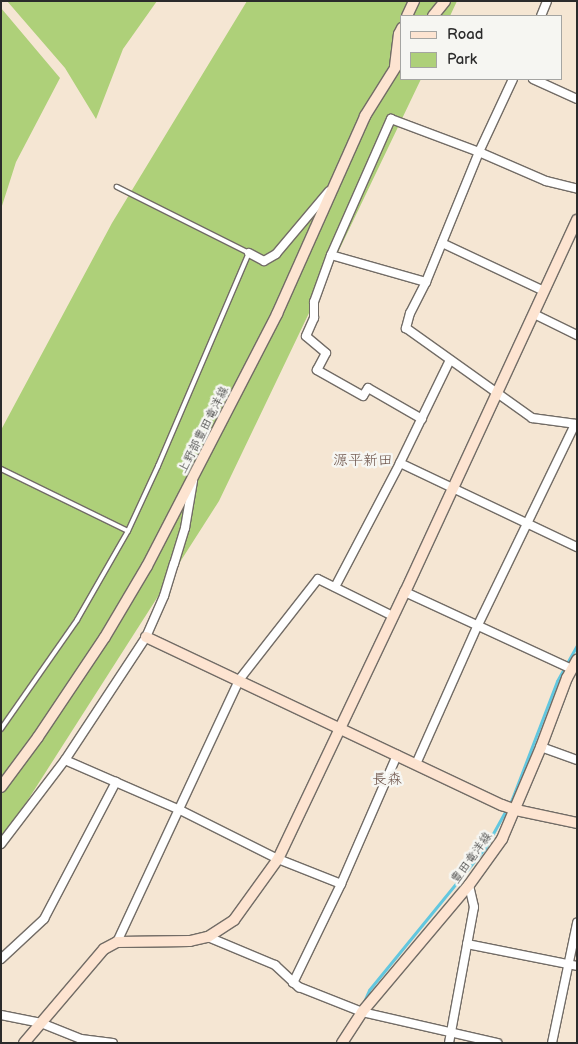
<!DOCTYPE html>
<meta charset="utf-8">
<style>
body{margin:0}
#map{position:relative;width:578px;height:1044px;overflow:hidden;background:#f5e6d3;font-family:"Balsamiq Sans","Klee One",sans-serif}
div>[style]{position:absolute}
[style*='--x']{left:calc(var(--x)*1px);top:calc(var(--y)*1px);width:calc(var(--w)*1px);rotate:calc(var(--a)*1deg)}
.green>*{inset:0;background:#aed079}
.stream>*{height:3px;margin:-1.5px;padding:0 1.5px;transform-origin:1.5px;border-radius:1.5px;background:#62c7df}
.roads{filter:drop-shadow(1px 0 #726c66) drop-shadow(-1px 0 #726c66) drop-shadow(0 1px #726c66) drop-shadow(0 -1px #726c66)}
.lane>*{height:4px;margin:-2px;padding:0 2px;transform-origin:2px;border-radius:2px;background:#fff}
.street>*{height:8px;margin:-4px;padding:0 4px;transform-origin:4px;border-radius:4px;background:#fff}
.secondary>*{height:10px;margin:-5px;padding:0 5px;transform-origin:5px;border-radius:5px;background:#fde4d1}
span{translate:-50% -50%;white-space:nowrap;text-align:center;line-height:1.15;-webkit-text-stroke:5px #f6f6f2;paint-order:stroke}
.street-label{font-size:12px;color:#2b2b2b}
.quarter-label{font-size:15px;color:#6c5349}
.frame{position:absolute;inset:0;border:2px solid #2b2b2b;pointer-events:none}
.legend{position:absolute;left:400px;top:15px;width:162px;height:65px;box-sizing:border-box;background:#f6f6f2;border:1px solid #a5a5a2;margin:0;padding:6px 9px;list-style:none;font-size:15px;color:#2b2b2b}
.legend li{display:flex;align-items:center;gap:10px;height:25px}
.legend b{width:25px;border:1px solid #a5a5a2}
</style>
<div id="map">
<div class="green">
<div style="clip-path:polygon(7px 1px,157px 1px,123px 49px,96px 119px,65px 68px)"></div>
<div style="clip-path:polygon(247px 1px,457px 1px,450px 16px,402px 16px,402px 79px,421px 79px,219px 501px,1px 842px,1px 430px,112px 223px)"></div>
<div style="clip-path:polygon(1px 8px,60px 78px,16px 162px,1px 209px)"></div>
</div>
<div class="stream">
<div style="--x:362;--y:1006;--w:17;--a:-66"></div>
<div style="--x:369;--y:990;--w:183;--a:-50.8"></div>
<div style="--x:485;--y:848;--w:56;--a:-61.1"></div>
<div style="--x:512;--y:799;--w:126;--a:-69.1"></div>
<div style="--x:557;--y:681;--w:41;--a:-60.9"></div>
</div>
<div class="roads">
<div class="lane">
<div style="--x:1;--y:469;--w:141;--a:26"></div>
<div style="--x:1;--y:729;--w:133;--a:-55.1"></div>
<div style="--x:77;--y:620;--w:103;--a:-60.2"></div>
<div style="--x:128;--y:531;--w:72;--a:-65.2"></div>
<div style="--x:158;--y:466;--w:232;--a:-66.9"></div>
<div style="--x:249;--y:253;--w:148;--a:-153.4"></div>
</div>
<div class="street">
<div style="--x:541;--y:16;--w:16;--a:-68"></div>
<div style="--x:513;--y:79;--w:81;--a:115"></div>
<div style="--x:479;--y:152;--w:140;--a:112.2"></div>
<div style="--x:426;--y:282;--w:35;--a:117"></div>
<div style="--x:410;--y:313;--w:16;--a:105"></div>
<div style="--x:406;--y:328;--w:155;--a:35.5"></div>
<div style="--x:532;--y:418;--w:45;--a:7.6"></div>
<div style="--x:533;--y:79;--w:48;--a:24.4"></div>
<div style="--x:442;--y:243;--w:113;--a:25.2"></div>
<div style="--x:249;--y:253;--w:17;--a:28"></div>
<div style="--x:264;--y:261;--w:14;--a:-30"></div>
<div style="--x:276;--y:254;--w:82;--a:-49.9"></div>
<div style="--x:331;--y:255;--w:99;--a:15.9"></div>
<div style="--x:534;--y:314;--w:48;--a:26"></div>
<div style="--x:422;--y:419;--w:62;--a:-150.1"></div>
<div style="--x:368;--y:388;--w:9;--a:122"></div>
<div style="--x:363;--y:396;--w:53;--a:-150.5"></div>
<div style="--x:317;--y:370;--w:19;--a:-62"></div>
<div style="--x:326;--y:353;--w:26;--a:-140"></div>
<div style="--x:306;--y:336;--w:20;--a:-66"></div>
<div style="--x:314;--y:318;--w:16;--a:-90"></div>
<div style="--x:314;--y:302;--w:50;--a:-70.1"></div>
<div style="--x:331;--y:255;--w:149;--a:-66.2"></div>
<div style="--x:391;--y:119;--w:94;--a:20.6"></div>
<div style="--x:479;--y:152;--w:73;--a:23.4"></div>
<div style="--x:546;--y:181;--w:32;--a:14"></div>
<div style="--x:400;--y:463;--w:196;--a:25.4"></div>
<div style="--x:335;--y:587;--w:140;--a:-62.3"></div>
<div style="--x:400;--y:463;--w:114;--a:-64.1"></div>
<div style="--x:405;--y:592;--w:184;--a:24.8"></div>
<div style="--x:541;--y:747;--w:38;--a:20"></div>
<div style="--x:65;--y:760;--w:125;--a:23.5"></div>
<div style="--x:180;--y:810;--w:110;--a:26.6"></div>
<div style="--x:278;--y:859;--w:68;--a:21.6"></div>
<div style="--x:416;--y:764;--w:152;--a:-66"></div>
<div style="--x:478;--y:625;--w:223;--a:-64.2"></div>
<div style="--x:1;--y:844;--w:106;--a:-52.7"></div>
<div style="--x:65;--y:760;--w:147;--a:-56.6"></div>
<div style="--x:146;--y:637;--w:45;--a:-66.3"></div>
<div style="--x:164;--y:596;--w:34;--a:-73"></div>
<div style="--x:174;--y:564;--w:38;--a:-73"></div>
<div style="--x:185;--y:528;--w:48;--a:-80.3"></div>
<div style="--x:208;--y:937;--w:73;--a:22.7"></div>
<div style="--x:275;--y:965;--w:33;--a:43"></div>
<div style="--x:299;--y:987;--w:68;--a:21.6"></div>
<div style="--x:362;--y:1012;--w:139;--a:12.9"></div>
<div style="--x:117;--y:942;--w:289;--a:-65"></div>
<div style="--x:239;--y:680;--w:128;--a:-52"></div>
<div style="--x:318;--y:579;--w:84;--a:26.3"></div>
<div style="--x:467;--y:944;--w:112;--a:11.3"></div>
<div style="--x:1;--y:959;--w:59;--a:-42.9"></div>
<div style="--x:44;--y:919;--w:155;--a:-62.3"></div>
<div style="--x:293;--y:983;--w:110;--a:-64.1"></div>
<div style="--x:341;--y:884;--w:141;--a:-66.5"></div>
<div style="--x:1;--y:1015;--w:41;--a:11.3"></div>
<div style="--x:41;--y:1023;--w:43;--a:21.8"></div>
<div style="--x:81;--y:1039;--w:32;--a:7"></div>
<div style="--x:449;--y:1043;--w:138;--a:-79.6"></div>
<div style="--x:474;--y:907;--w:23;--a:-103"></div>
<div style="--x:552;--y:1043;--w:123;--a:-78.2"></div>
</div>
<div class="secondary">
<div style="--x:407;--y:16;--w:17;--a:-65"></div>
<div style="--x:433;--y:16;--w:19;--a:-51"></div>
<div style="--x:395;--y:66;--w:32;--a:-83"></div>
<div style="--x:399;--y:34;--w:7;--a:-63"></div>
<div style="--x:146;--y:637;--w:394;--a:25.3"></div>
<div style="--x:502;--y:805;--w:15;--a:20"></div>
<div style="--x:516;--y:810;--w:62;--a:12"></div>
<div style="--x:1;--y:787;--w:62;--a:-53.5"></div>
<div style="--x:38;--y:737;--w:120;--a:-56.2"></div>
<div style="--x:105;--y:637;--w:82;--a:-59.4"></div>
<div style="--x:147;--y:566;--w:284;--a:-62.7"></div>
<div style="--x:277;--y:314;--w:217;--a:-66"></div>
<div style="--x:365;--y:116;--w:70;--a:-57.9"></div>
<div style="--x:24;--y:1043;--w:123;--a:-49.6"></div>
<div style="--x:104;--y:949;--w:15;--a:-28"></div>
<div style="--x:117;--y:942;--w:73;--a:-0.8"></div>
<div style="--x:190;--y:941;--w:18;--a:-13"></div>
<div style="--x:208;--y:937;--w:31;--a:-33"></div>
<div style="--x:234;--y:920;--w:75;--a:-54.2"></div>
<div style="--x:278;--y:859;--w:296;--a:-64.6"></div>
<div style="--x:405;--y:592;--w:410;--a:-65.2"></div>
<div style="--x:342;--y:1043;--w:37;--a:-57"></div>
<div style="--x:362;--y:1012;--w:166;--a:-49.9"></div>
<div style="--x:469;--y:885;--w:57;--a:-54.3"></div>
<div style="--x:502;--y:839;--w:100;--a:-67"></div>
<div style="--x:541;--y:747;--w:74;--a:-69.4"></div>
<div style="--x:567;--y:678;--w:21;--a:-61"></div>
</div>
</div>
<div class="street-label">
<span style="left:204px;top:430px;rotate:-63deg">上野部豊田竜洋線</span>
<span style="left:472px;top:858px;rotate:-54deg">豊田竜洋線</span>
</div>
<div class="quarter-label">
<span style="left:363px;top:461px">源平新田</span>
<span style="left:387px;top:780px">長森</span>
</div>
<div class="frame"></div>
<ul class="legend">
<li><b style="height:6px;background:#fde4d1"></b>Road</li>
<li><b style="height:14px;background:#aed079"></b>Park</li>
</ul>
</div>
